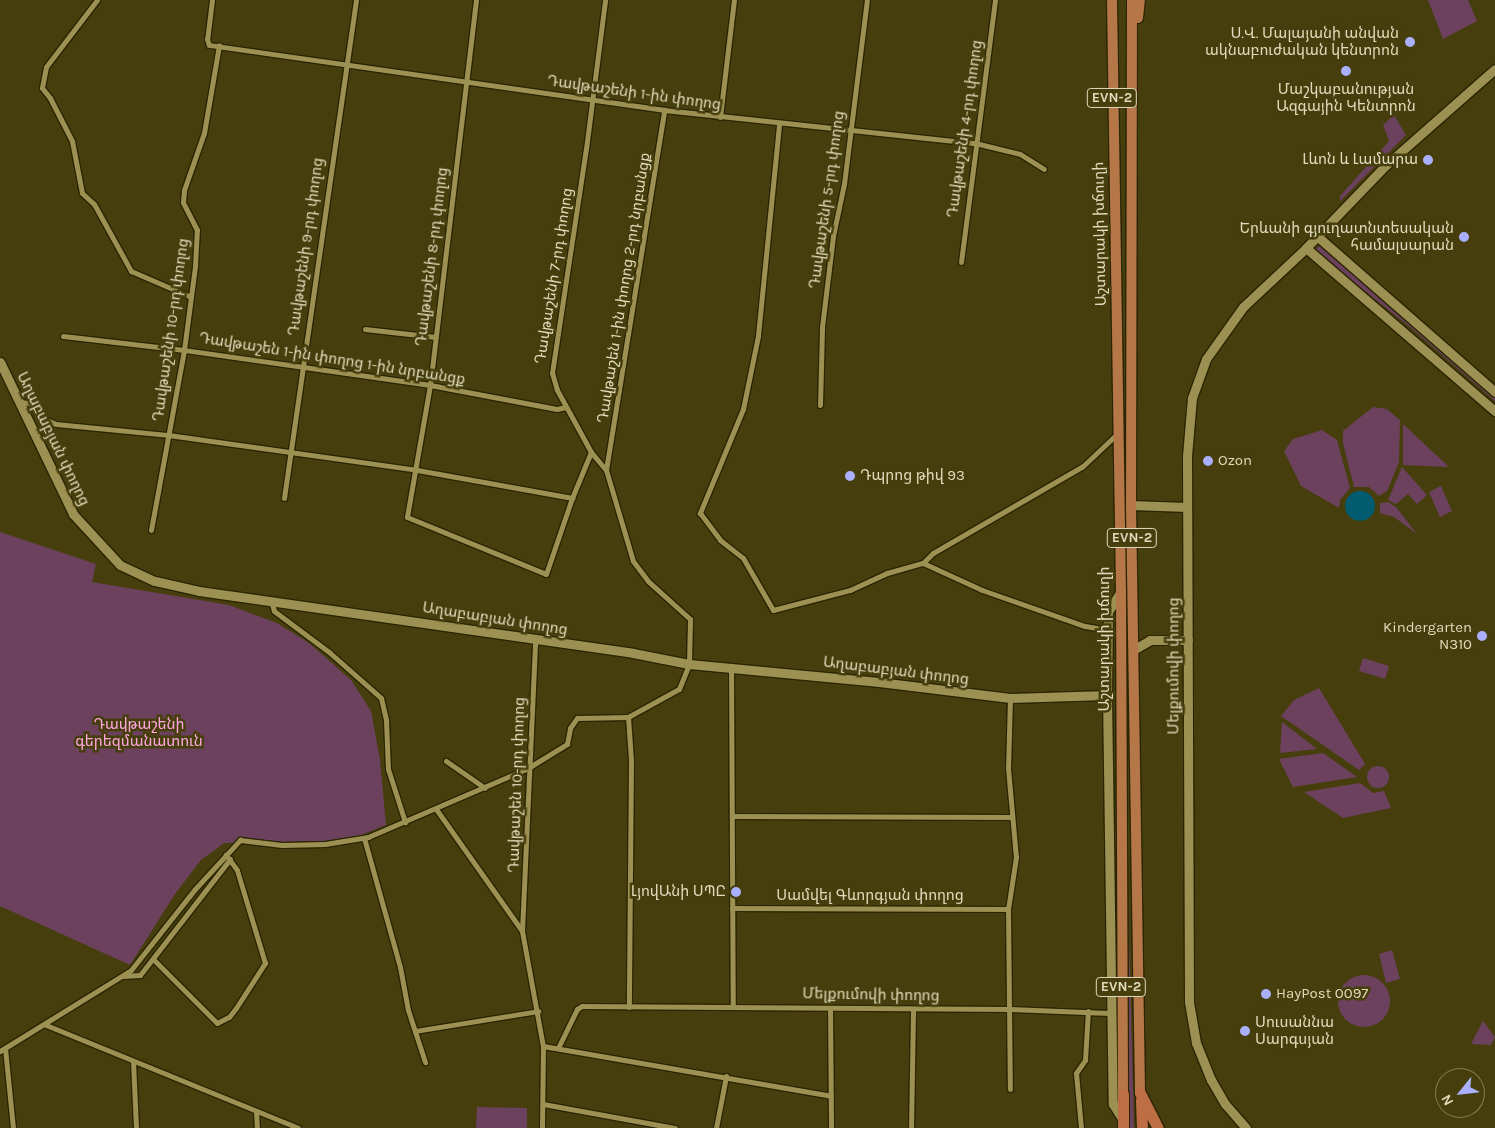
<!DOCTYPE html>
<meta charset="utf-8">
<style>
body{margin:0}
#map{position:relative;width:1495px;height:1128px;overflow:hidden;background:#463e0c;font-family:Karla,"Noto Sans Armenian",sans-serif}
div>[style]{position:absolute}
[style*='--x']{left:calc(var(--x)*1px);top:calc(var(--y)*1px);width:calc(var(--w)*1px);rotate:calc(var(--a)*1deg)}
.green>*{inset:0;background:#6c415e}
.round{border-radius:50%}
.water>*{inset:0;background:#035b6f}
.roads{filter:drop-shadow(1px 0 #2a2503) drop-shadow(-1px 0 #2a2503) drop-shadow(0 1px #2a2503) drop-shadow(0 -1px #2a2503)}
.minor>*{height:5px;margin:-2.5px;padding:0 2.5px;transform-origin:2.5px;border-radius:2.5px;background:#9c9152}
.tertiary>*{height:9px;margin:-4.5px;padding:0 4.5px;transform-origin:4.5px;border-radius:4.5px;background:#9c9152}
.primary>*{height:10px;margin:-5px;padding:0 5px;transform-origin:5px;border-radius:5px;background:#b57748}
.trunk>*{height:11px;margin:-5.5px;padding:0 5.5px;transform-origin:5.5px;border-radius:5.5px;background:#be6e45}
.dots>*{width:14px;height:14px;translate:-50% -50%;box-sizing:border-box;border:2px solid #463e0c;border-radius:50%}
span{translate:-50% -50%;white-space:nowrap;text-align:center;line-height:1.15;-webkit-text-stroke:5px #463e0c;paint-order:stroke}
.shield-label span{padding:1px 4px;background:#463e0c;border:1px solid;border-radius:4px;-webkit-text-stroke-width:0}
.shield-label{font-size:14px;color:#e0dbbc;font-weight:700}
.poi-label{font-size:15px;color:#e0dbbc}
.right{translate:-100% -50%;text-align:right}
.left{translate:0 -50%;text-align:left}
.street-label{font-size:15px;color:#e0dbbc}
.park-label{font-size:15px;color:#fea5e0}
.north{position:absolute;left:1435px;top:1068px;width:50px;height:50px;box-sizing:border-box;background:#463e0c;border:1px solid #847d52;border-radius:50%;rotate:241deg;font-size:14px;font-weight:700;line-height:20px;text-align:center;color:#e0dbbc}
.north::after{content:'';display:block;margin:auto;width:18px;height:22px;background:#aab0fb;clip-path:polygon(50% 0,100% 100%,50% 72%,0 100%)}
</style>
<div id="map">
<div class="green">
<div style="clip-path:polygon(1428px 0,1468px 0,1477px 21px,1443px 39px)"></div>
<div style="clip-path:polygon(1394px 115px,1406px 135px,1340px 201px,1340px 196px,1389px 141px,1383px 125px)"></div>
<div style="clip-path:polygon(1322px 244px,1495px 396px,1495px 401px,1410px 327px,1321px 256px,1316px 249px)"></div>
<div style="clip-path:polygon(1373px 407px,1387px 409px,1400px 420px,1399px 462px,1387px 491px,1379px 496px,1369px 487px,1354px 487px,1343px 443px,1343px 431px)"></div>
<div style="clip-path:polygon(1403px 424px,1447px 465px,1448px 467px,1403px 465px)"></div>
<div style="clip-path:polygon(1322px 430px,1337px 440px,1350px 488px,1340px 500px,1339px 508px,1301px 486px,1284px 451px,1293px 439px)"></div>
<div style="clip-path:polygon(1402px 467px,1427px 495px,1417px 504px,1408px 494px,1396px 504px,1388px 500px)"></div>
<div style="clip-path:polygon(1441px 486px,1452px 511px,1440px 517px,1429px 492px)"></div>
<div style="clip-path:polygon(1388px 502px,1396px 507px,1417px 534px,1394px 517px,1380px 513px,1380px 503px)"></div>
<div style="clip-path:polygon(0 532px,96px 564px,92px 582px,229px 605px,277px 623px,309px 643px,351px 680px,371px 711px,380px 760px,386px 825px,346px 841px,224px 843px,201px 860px,175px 894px,130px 965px,0 906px)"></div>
<div style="clip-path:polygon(1363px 658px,1389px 666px,1385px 679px,1359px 671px)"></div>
<div style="clip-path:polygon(1319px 688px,1365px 764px,1359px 770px,1281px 716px,1294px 700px)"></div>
<div style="clip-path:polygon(1282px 722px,1317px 749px,1280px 753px)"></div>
<div style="clip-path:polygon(1323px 753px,1357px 777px,1293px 787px,1279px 759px)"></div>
<div class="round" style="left:1367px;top:766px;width:22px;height:22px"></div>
<div style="clip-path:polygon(1360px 783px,1373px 793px,1384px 791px,1391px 808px,1343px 818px,1304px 792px)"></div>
<div style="clip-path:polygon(1127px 895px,1128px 897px,1134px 1128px,1128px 1128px)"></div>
<div style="clip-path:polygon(1392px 950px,1400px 979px,1386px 983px,1379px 954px)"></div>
<div class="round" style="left:1338px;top:975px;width:52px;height:52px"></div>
<div style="clip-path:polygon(1483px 1021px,1495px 1037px,1491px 1045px,1471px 1044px)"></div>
<div style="clip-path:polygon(477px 1107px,527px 1108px,527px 1128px,476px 1128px)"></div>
</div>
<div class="water">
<div class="round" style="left:1345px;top:491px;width:30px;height:30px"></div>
</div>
<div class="roads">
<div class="minor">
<div style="--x:97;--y:0;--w:84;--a:127.3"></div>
<div style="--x:46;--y:67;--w:21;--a:101"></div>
<div style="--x:42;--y:88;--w:13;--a:51"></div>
<div style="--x:50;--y:98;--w:48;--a:62.9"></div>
<div style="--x:72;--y:141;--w:53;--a:79.1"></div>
<div style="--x:82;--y:193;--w:16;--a:43"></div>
<div style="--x:94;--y:204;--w:77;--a:61.1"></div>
<div style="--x:131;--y:271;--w:65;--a:23.4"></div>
<div style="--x:212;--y:0;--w:39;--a:97"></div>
<div style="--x:207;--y:39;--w:6;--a:72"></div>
<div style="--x:209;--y:45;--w:460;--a:8.1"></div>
<div style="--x:664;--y:110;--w:313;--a:6.1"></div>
<div style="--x:975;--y:143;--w:46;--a:13.7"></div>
<div style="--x:1020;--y:154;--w:28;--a:32"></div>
<div style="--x:476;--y:0;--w:388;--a:96.8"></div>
<div style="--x:430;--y:385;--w:134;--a:99.9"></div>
<div style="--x:407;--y:517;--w:150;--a:22.3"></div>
<div style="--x:546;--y:574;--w:80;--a:-71.1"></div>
<div style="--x:720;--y:117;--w:118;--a:-83.2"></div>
<div style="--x:779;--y:125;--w:212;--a:95.7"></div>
<div style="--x:758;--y:336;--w:75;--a:101.6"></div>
<div style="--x:743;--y:409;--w:113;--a:112.5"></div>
<div style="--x:700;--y:513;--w:34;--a:53"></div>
<div style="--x:720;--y:540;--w:29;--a:38"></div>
<div style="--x:743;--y:558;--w:60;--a:60"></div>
<div style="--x:773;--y:610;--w:80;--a:-14.6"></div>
<div style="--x:850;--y:590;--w:41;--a:-24.7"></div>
<div style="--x:887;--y:573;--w:37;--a:-16"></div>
<div style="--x:923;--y:563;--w:65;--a:24.6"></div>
<div style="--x:982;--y:590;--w:109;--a:19.3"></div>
<div style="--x:1085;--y:626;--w:23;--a:10"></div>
<div style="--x:961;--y:262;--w:264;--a:-82.6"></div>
<div style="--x:365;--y:329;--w:71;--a:6.4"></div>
<div style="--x:63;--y:336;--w:122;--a:6.6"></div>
<div style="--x:184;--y:350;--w:248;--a:8.1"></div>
<div style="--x:430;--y:385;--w:129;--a:10.7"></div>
<div style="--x:557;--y:409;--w:9;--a:-13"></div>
<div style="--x:19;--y:402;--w:10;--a:6"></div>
<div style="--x:29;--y:403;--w:21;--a:47"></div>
<div style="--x:43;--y:418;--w:14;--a:25"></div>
<div style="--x:56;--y:424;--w:114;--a:5.6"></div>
<div style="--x:169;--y:435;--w:250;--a:8"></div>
<div style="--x:417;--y:470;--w:158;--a:10.2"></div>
<div style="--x:572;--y:498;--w:50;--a:-67.6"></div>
<div style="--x:820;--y:405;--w:78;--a:-88.5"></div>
<div style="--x:822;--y:327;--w:92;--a:-83.1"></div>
<div style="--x:833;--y:236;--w:53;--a:-78.1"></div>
<div style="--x:844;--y:184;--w:185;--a:-82.9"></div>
<div style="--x:606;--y:470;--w:365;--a:-80.8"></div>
<div style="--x:284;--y:498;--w:503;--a:-81.77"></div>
<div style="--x:151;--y:530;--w:183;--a:-79.6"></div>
<div style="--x:184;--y:350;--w:85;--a:-82.5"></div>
<div style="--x:195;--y:266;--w:36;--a:-87"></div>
<div style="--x:197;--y:230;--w:31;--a:-117"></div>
<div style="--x:183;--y:202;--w:12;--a:-85"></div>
<div style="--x:184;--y:190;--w:60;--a:-70.7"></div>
<div style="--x:204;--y:133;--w:89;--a:-80.3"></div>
<div style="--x:923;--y:563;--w:14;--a:-45"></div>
<div style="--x:933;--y:553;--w:173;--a:-30.1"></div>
<div style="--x:1083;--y:466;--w:47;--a:-43.3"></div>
<div style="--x:271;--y:601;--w:10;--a:73"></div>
<div style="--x:274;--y:611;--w:69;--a:36.7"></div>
<div style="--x:329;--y:652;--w:69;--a:41.5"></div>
<div style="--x:381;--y:698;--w:23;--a:77"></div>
<div style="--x:386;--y:720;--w:49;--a:87.7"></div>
<div style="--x:388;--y:769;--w:56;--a:72.2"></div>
<div style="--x:731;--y:667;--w:340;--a:89.7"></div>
<div style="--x:1010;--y:698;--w:70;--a:91.6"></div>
<div style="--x:1008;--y:768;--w:89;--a:84.9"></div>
<div style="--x:1016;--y:857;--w:53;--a:98.7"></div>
<div style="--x:1008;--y:909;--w:180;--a:89.4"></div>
<div style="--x:628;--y:717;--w:43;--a:86"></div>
<div style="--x:631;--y:760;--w:247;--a:90.5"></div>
<div style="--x:446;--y:761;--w:47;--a:34.7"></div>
<div style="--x:436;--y:809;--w:149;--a:54.8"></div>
<div style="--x:522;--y:931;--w:117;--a:79.7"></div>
<div style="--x:543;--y:1046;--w:82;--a:90.7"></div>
<div style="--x:734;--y:816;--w:276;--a:0.2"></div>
<div style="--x:364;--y:838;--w:134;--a:74.4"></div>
<div style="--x:400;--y:967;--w:44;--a:79.5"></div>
<div style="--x:408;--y:1010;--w:55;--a:71.9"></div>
<div style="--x:732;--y:908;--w:276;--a:0.2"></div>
<div style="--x:522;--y:931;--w:291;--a:-87.4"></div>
<div style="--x:154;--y:960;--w:89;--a:45"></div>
<div style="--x:217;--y:1023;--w:13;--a:-27"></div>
<div style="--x:229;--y:1017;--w:11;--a:-52"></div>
<div style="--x:236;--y:1008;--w:54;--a:-57.2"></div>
<div style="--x:265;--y:963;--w:97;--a:-106.8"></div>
<div style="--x:237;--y:870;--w:19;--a:-126"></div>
<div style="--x:123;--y:976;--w:17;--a:-3"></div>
<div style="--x:140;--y:975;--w:147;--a:-52.2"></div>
<div style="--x:830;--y:1008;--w:120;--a:89.5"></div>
<div style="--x:46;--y:1025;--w:272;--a:22.2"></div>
<div style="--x:415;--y:1031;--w:125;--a:-9.2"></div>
<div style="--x:543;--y:1046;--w:292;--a:9.8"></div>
<div style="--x:5;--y:1048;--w:80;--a:84.3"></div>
<div style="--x:558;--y:1048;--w:43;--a:-64"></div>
<div style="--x:577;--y:1009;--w:6;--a:-31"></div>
<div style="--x:582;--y:1006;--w:428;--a:0.4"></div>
<div style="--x:1010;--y:1009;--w:101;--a:2.3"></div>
<div style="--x:0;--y:1051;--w:154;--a:-31.7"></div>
<div style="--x:131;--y:970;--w:103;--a:-51.7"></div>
<div style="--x:195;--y:889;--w:67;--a:-47.4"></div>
<div style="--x:240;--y:840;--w:42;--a:6.8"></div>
<div style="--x:282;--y:845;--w:43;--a:-1.3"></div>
<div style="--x:325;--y:844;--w:44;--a:-9.2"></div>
<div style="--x:368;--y:837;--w:174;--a:-23.3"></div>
<div style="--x:528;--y:768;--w:46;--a:-31.6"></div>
<div style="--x:567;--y:744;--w:16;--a:-79"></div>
<div style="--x:570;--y:728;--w:12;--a:-55"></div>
<div style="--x:577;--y:718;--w:51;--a:-1.1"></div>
<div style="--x:628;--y:717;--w:58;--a:-28.8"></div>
<div style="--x:679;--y:689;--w:27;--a:-68"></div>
<div style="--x:689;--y:664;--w:45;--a:-88.7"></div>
<div style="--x:690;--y:619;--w:57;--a:-137.9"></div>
<div style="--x:648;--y:581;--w:25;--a:-127"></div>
<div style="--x:633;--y:561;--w:95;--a:-106.5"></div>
<div style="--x:606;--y:470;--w:23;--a:-130"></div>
<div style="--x:591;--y:452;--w:71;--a:-118.7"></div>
<div style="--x:557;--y:390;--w:18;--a:-106"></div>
<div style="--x:552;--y:373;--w:227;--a:-81.4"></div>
<div style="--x:586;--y:149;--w:150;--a:-82.7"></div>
<div style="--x:133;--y:1061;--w:67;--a:87.4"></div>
<div style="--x:543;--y:1104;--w:134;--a:10.3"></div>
<div style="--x:256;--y:1111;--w:17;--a:87"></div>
<div style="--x:716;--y:1128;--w:53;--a:-79.1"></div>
<div style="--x:911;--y:1128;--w:118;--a:-89"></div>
<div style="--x:1081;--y:1128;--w:55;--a:-95.2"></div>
<div style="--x:1076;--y:1073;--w:16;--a:-55"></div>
<div style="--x:1085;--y:1060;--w:49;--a:-86.5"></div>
</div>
<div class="tertiary">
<div style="--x:1317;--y:236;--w:237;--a:41.2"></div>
<div style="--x:1306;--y:248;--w:250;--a:40.8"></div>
<div style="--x:0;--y:362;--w:169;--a:64.3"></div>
<div style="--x:73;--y:514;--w:69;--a:47.3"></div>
<div style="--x:120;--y:565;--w:38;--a:25"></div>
<div style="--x:155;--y:581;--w:45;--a:12.8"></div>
<div style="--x:199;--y:591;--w:438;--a:8.1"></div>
<div style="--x:633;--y:653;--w:57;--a:11.1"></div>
<div style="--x:689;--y:664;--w:191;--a:5.4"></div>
<div style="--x:879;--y:682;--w:132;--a:7"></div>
<div style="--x:1010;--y:698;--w:97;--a:-1.8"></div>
<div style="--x:1131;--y:505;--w:56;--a:2"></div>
<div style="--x:1121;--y:591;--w:25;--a:122"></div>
<div style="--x:1108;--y:612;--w:83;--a:90.7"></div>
<div style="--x:1107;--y:695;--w:409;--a:89.2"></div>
<div style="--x:1113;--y:1104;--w:19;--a:58"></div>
<div style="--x:1133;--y:650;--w:20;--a:-30"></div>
<div style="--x:1150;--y:640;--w:38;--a:0"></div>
<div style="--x:1246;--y:1128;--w:32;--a:-131"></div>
<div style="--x:1225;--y:1104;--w:28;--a:-120"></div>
<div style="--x:1211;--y:1080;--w:40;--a:-112"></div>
<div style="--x:1196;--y:1043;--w:42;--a:-99.7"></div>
<div style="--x:1189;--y:1002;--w:546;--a:-90.21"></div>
<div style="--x:1187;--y:456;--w:58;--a:-85.1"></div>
<div style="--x:1192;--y:398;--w:41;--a:-70.3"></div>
<div style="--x:1206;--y:359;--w:64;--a:-54.6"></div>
<div style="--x:1243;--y:307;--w:86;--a:-43.1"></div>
<div style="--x:1306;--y:248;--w:115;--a:-46.1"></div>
<div style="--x:1386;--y:165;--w:145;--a:-41.4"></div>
</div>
<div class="primary">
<div style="--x:1112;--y:0;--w:591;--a:89.13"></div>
<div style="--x:1121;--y:591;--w:503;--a:89.77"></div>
<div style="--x:1132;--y:0;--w:505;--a:90.11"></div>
<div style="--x:1131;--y:505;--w:588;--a:89.12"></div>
<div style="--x:1138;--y:18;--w:18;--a:-84"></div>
</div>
<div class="trunk">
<div style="--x:1140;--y:1093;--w:39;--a:63"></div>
<div style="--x:1123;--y:1094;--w:34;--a:90"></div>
<div style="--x:1141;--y:1100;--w:28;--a:88"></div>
</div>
</div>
<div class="dots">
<div style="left:1410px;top:42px;background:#aab0fb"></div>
<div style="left:1346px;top:71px;background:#aab0fb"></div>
<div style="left:1428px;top:160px;background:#aab0fb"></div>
<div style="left:1464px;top:237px;background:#aab0fb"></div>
<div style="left:1208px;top:461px;background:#aab0fb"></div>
<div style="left:850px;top:476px;background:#aab0fb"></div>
<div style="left:1482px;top:636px;background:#aab0fb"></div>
<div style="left:736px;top:892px;background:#aab0fb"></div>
<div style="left:1266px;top:994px;background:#aab0fb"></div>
<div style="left:1245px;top:1031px;background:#aab0fb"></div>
</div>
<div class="shield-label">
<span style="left:1112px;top:98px">EVN-2</span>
<span style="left:1132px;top:538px">EVN-2</span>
<span style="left:1121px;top:987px">EVN-2</span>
</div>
<div class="poi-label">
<span class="right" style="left:1399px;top:42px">Ս.Վ. Մալայանի անվան<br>ակնաբուժական կենտրոն</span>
<span style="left:1346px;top:98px">Մաշկաբանության<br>Ազգային Կենտրոն</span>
<span class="right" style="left:1418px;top:160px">Լևոն և Լամարա</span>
<span class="right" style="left:1454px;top:237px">Երևանի գյուղատնտեսական<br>համալսարան</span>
<span class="left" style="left:1218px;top:461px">Ozon</span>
<span class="left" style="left:860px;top:476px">Դպրոց թիվ 93</span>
<span class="right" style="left:1472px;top:636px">Kindergarten<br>N310</span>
<span class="right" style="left:726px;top:892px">ԼյովԱնի ՍՊԸ</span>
<span class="left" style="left:1276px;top:994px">HayPost 0097</span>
<span class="left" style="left:1255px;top:1031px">Սուսաննա<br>Սարգսյան</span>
</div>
<div class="street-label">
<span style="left:634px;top:93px;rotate:8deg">Դավթաշենի 1-ին փողոց</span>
<span style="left:965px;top:129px;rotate:-82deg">Դավթաշենի 4-րդ փողոց</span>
<span style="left:827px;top:200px;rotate:-82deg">Դավթաշենի 5-րդ փողոց</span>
<span style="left:1100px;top:234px;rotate:-91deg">Աշտարակի խճուղի</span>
<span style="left:306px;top:247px;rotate:-82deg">Դավթաշենի 9-րդ փողոց</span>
<span style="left:432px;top:257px;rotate:-83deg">Դավթաշենի 8-րդ փողոց</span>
<span style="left:554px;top:276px;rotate:-81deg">Դավթաշենի 7-րդ փողոց</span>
<span style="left:624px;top:288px;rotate:-81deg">Դավթաշեն 1-ին փողոց 2-րդ նրբանցք</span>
<span style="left:171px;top:330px;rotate:-82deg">Դավթաշենի 10-րդ փողոց</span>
<span style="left:332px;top:359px;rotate:9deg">Դավթաշեն 1-ին փողոց 1-ին նրբանցք</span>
<span style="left:53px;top:439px;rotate:64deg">Աղաբաբյան փողոց</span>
<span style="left:495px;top:619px;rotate:9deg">Աղաբաբյան փողոց</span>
<span style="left:1105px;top:639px;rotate:-90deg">Աշտարակի խճուղի</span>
<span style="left:1174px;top:666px;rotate:-90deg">Մելքումովի փողոց</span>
<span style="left:896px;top:671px;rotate:7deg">Աղաբաբյան փողոց</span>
<span style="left:517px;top:785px;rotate:-88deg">Դավթաշեն 10-րդ փողոց</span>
<span style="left:870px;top:896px">Սամվել Գևորգյան փողոց</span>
<span style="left:871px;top:995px;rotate:1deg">Մելքումովի փողոց</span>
</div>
<div class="park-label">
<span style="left:139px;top:733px">Դավթաշենի<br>գերեզմանատուն</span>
</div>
<div class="north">N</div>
</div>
